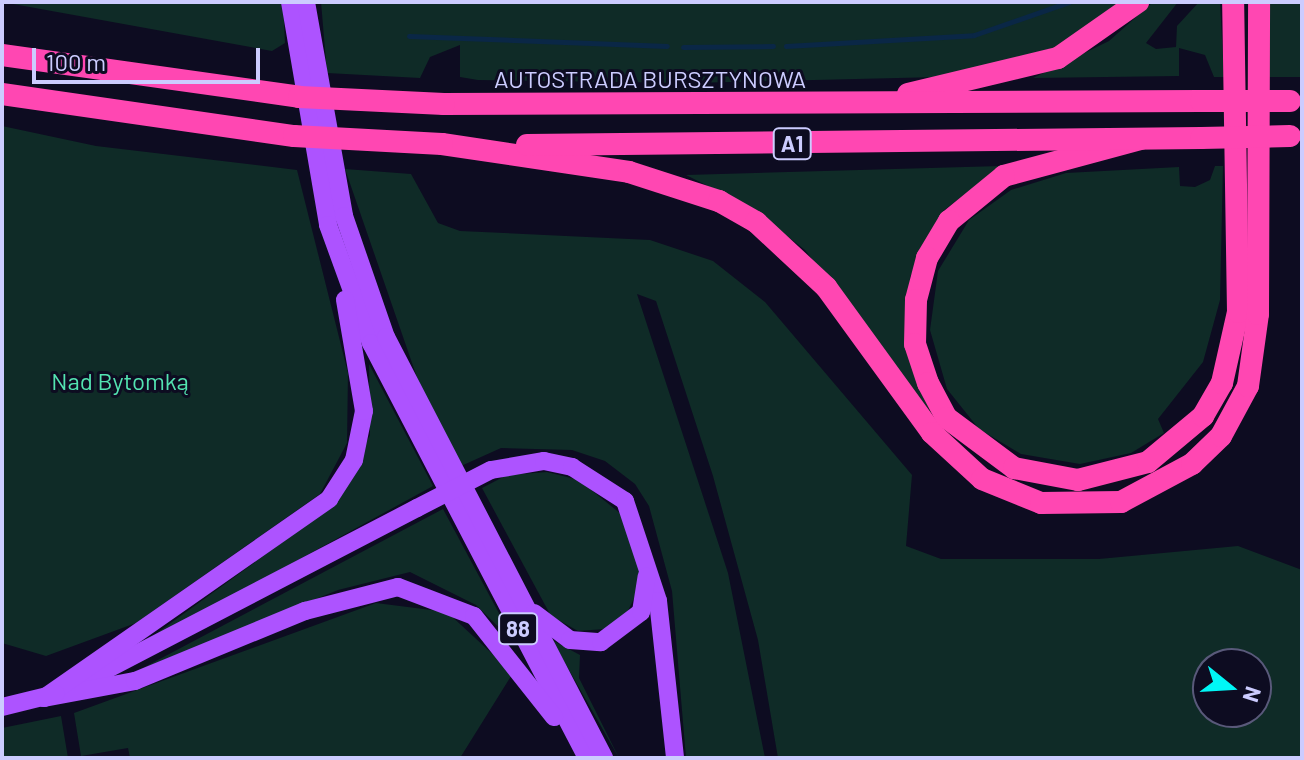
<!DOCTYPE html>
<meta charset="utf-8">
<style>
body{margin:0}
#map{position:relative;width:1304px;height:760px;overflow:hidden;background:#0d0c21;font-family:Barlow,sans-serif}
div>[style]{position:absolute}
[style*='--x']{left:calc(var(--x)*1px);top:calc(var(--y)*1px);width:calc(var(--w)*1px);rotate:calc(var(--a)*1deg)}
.green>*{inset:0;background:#0f2b27}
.stream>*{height:5px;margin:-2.5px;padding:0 2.5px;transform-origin:2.5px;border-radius:2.5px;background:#0a2746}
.major>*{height:18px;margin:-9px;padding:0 9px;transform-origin:9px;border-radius:9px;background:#ad53ff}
.highway>*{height:22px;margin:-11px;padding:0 11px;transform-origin:11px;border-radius:11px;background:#ff47b2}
.major-bridge>*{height:18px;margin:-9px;padding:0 9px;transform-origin:9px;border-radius:9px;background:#ad53ff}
.highway-bridge>*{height:22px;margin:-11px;padding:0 11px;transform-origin:11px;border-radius:11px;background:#ff47b2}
span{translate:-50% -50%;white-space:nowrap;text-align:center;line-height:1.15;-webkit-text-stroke:6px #0d0c21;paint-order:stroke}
.shield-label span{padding:2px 6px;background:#0d0c21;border:2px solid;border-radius:6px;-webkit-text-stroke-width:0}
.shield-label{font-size:22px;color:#ccf;font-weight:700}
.street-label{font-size:24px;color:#ccf}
.park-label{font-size:24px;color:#53e3b1}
.frame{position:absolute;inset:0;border:4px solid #ccf;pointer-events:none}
.north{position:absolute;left:1192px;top:648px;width:80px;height:80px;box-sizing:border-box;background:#0d0c21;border:2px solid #59597a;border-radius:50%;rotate:108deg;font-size:22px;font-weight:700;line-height:32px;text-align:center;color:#ccf}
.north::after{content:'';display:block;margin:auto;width:28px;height:36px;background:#00f7f6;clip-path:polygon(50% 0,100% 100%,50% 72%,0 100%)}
.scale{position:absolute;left:32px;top:48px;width:228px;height:36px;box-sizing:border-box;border:4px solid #ccf;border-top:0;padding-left:10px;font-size:24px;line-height:28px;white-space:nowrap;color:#ccf;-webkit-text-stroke:6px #0d0c21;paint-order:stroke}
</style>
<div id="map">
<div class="green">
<div style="clip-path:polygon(2px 2px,283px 2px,285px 43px,272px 51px)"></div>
<div style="clip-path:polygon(321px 2px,1121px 2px,1066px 45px,939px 77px,687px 83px,478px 80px,460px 77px,460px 45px,430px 57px,420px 78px,327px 73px)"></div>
<div style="clip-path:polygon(1153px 2px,1178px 2px,1146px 43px,1156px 49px,1176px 47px,1177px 26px,1199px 2px,1220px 2px,1224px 77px,1214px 77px,1205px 55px,1179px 48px,1179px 76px,1033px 78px,1109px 41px)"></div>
<div style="clip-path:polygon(1267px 2px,1302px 2px,1300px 77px,1266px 77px)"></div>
<div style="clip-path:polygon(2px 126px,96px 146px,297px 170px,348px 373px,347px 443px,320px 494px,136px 623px,46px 656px,2px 643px)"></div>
<div style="clip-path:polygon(1001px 166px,943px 211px,910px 277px,906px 339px,931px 415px,805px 250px,750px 207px,686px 175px)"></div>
<div style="clip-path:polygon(1215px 166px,1223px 166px,1220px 300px,1203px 362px,1158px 419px,1164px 433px,1131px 453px,1080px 464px,1021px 454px,979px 429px,947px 389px,930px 330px,938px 271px,969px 220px,1011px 190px,1066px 173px,1179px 167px,1180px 186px,1195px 187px,1210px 180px)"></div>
<div style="clip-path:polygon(evenodd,345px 169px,411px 174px,438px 223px,460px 231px,650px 240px,713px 261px,765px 302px,912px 475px,906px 546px,941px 559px,1099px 559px,1238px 546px,1302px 570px,1302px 758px,778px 758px,758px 640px,713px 476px,656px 301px,637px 294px,728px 573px,765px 758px,686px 758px,672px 591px,649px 506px,635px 484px,605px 461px,572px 450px,501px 448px,461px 466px,420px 386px,345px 169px,1208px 664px,1256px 664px,1256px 712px,1208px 712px,1208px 664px)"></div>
<div style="clip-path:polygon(369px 364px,433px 486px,132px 651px,334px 505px,370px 435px)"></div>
<div style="clip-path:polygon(547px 472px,579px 480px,621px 514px,639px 563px,639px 588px,627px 613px,605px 629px,578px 631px,551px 616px,482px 488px,507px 475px)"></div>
<div style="clip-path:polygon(443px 509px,515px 643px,476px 605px,410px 572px,338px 590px,139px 670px)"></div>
<div style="clip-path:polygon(376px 603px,447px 612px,513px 673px,460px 758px,130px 758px,128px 748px,81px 756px,74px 713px)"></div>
<div style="clip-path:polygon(552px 640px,580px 655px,579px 678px,619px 758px)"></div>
<div style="clip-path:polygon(61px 716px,68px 758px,2px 758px,2px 728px)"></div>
</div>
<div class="stream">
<div style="--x:409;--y:36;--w:258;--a:2.2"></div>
<div style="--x:786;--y:46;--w:188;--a:-3.3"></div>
<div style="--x:974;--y:35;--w:101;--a:-19.2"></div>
<div style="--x:683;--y:47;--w:90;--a:-0.6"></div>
</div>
<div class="major">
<div style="--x:290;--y:2;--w:226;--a:80.3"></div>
<div style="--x:328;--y:225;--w:126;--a:70"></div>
<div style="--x:371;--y:343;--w:468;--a:62.5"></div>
<div style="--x:306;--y:2;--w:217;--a:79.9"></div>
<div style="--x:344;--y:216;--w:128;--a:70.9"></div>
<div style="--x:386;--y:337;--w:474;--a:62.6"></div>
<div style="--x:491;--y:470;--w:54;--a:-9.6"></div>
<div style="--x:544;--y:461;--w:29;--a:12"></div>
<div style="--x:572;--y:467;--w:63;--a:32.7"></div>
<div style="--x:625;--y:501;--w:105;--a:71.7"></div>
<div style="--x:658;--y:601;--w:158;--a:83.8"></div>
<div style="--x:534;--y:613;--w:45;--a:36.9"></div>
<div style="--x:570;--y:640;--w:31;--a:4"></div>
<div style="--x:601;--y:642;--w:50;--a:-36.9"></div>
<div style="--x:641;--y:612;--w:36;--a:-81"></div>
<div style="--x:79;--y:684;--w:381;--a:-27.5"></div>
<div style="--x:44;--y:698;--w:93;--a:-10.6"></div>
<div style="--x:135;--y:681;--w:184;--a:-22.4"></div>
<div style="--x:305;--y:611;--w:96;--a:-14.5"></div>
<div style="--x:398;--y:587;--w:81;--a:20.9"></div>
<div style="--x:474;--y:616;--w:129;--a:51.6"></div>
<div style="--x:44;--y:698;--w:348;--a:-34.9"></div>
<div style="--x:329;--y:499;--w:46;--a:-57.3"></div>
<div style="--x:354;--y:460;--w:50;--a:-78.5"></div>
<div style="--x:364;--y:411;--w:113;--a:-99.7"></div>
<div style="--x:2;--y:707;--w:55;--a:-13.8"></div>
</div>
<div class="highway">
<div style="--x:2;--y:55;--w:300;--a:8"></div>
<div style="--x:908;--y:94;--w:154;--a:-13.5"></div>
<div style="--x:1058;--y:58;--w:98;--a:-35"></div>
<div style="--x:444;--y:104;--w:757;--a:-0.23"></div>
<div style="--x:1141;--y:139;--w:142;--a:164.9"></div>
<div style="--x:1004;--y:176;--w:71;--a:140.7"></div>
<div style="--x:949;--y:221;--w:43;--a:120.7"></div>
<div style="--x:927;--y:258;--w:43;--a:104.7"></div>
<div style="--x:916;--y:300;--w:44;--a:91.3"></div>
<div style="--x:915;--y:344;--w:41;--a:71.6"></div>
<div style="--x:928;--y:383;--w:40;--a:62"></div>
<div style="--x:947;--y:418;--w:84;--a:36.7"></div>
<div style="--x:1014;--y:468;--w:65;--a:10.6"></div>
<div style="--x:1078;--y:480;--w:72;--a:-14.4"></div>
<div style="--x:1148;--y:462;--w:72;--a:-39.9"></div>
<div style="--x:1203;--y:416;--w:38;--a:-60"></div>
<div style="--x:1222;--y:383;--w:73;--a:-77.3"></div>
<div style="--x:1238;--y:312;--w:310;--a:-90.9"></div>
<div style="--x:442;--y:144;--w:189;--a:8.5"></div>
<div style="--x:629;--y:172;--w:95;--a:17.9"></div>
<div style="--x:719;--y:201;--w:43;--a:29.6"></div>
<div style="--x:756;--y:222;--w:96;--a:42.9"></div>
<div style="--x:826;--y:287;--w:180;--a:54"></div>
<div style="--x:932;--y:433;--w:68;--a:42.6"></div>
<div style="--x:982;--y:479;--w:64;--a:22.1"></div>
<div style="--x:1041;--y:503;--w:80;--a:-0.7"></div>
<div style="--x:1121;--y:502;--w:81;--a:-28.2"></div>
<div style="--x:1192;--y:464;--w:40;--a:-44"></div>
<div style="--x:1221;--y:436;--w:57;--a:-61.6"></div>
<div style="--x:1248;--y:386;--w:73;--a:-82.1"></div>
<div style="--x:1258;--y:314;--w:312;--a:-89.8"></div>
<div style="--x:527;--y:145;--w:674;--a:-0.6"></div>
</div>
<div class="major-bridge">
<div style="--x:417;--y:508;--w:83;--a:-27.2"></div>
</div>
<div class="highway-bridge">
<div style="--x:2;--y:94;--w:295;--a:8.2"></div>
<div style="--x:294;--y:136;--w:148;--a:3.1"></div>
<div style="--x:299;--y:97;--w:145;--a:2.8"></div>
<div style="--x:1201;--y:101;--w:89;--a:0"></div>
<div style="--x:1201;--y:138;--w:89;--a:-1.3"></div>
</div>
<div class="shield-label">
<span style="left:792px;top:144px">A1</span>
<span style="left:518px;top:629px">88</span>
</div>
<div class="street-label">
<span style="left:650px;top:79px">AUTOSTRADA BURSZTYNOWA</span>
</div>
<div class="park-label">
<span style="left:120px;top:381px">Nad Bytomką</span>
</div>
<div class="frame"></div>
<div class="north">N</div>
<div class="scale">100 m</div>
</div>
